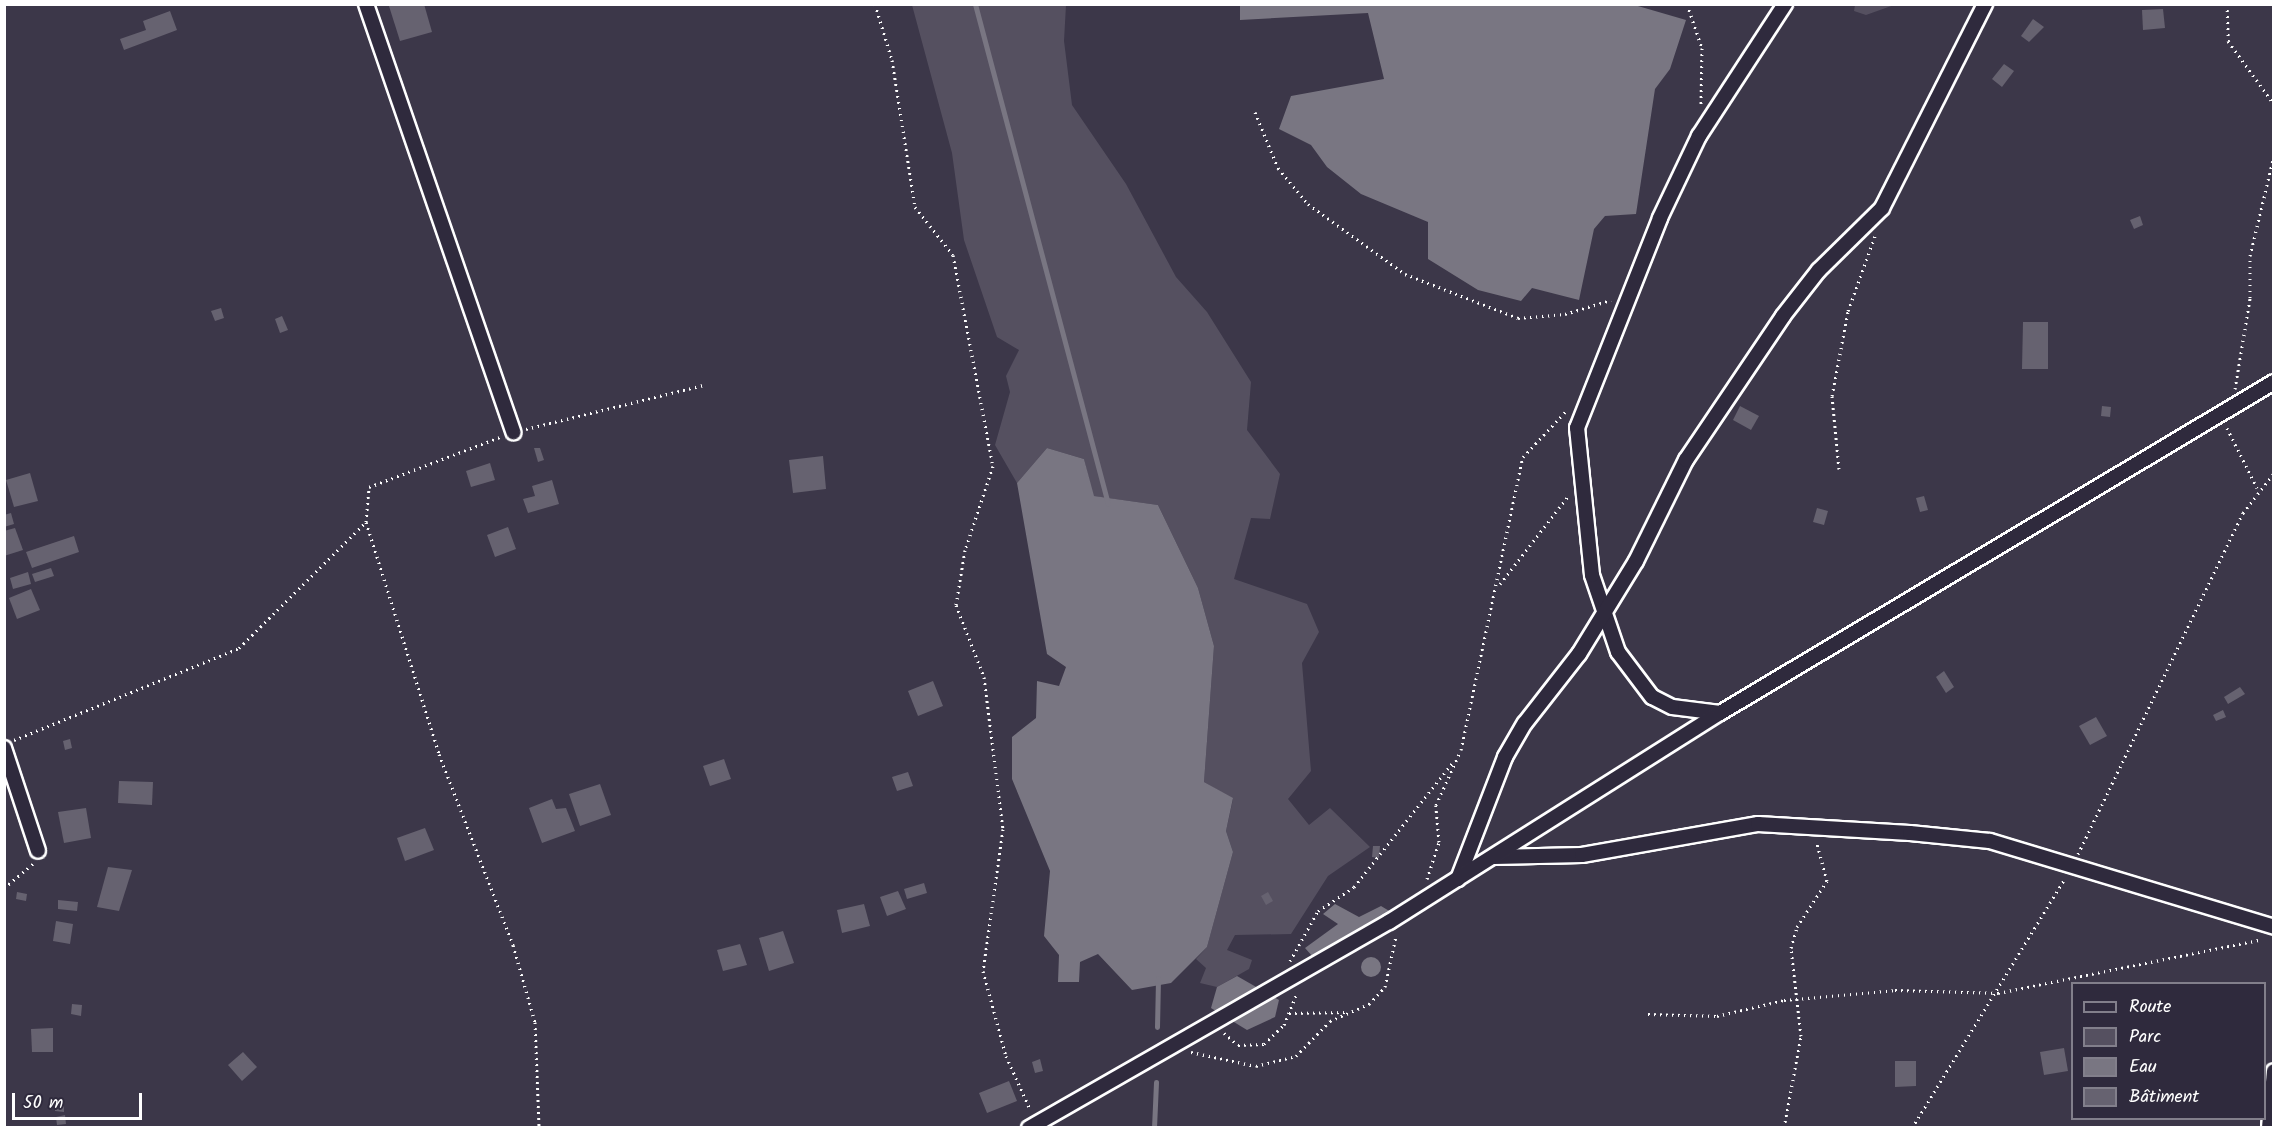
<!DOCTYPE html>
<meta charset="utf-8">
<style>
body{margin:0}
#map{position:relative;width:2278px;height:1132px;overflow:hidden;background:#3c3749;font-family:Kalam,sans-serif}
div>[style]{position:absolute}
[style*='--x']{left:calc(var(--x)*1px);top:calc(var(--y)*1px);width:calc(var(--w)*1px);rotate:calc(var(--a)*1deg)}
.green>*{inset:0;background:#555060}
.water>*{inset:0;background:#797682}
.round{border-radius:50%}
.stream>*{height:5px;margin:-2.5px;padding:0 2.5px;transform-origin:2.5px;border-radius:2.5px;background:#797682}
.building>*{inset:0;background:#666270}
.path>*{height:3px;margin-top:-1.5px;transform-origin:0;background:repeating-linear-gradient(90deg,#fff 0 1.5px,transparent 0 6px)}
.roads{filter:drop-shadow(2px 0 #fff) drop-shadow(-2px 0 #fff) drop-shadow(0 2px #fff) drop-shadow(0 -2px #fff)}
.street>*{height:14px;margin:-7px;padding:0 7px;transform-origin:7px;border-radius:7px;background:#2f2a3d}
span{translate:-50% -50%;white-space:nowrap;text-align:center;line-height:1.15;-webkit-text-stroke:5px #2f2a3d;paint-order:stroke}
.frame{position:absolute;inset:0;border:6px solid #fff;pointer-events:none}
.legend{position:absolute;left:2071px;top:982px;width:195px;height:138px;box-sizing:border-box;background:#2f2a3d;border:2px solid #827f8b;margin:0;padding:8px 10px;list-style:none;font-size:18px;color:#fff}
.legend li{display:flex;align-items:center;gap:12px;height:30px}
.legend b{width:30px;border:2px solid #827f8b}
.scale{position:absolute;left:12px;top:1093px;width:130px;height:27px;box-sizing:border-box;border:3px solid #fff;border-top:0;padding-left:8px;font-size:18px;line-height:21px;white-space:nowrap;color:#fff;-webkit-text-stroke:4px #2f2a3d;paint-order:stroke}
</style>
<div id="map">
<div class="green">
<div style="clip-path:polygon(912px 5px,1066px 5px,1064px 41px,1072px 105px,1126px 184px,1176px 277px,1207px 312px,1251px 382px,1247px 430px,1280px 474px,1270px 519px,1251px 518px,1234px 579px,1307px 604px,1319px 632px,1302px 663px,1311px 771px,1288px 799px,1309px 825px,1330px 808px,1370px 847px,1328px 876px,1291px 934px,1235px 935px,1227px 950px,1252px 960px,1249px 969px,1217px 987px,1200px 983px,1206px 968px,1196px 959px,1207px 947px,1233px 852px,1226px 831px,1233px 799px,1204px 782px,1214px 646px,1198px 588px,1158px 505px,1093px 496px,1084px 459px,1047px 448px,1017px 483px,995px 445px,1010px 392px,1006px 376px,1019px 350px,997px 337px,964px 240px,952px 153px)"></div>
<div style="clip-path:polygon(1855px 5px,1855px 4px,1894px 5px,1866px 15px,1854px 11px)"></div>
</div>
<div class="water">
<div style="clip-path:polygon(1240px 5px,1631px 4px,1686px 20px,1670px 69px,1655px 89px,1636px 214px,1605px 216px,1594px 229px,1579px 300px,1532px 288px,1521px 301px,1478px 290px,1428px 259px,1428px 222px,1361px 194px,1327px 167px,1311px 145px,1279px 129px,1291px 96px,1384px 79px,1368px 13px,1240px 20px)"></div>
<div style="clip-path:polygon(1047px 448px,1084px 459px,1094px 496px,1158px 505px,1198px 588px,1214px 646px,1204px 782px,1233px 798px,1226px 831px,1233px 852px,1207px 947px,1171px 983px,1132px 990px,1098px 954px,1080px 962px,1079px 982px,1058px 982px,1059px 955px,1044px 936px,1050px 871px,1012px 779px,1012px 737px,1036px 718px,1037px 681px,1059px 686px,1066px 667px,1047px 654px,1017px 483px)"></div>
<div style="clip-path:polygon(1335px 904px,1359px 917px,1381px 906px,1391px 912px,1379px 937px,1313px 957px,1305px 948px,1338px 924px,1323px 914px)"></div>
<div class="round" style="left:1361px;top:957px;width:20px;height:20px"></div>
<div style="clip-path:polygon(1237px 976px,1279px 1000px,1275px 1017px,1247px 1030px,1211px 1008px,1217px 987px)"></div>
</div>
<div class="stream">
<div style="--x:975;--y:4;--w:517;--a:75.1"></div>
<div style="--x:1157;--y:1027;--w:49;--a:-88.8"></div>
<div style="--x:1154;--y:1128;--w:46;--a:-87.5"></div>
</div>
<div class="building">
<div style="clip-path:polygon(424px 4px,432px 32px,400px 41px,389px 6px)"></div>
<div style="clip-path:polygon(2163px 9px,2165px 28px,2143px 30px,2142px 10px)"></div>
<div style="clip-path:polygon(170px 11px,177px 30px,124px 50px,120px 39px,146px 30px,143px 21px)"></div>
<div style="clip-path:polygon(2033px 19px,2044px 27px,2029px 42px,2021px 36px)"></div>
<div style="clip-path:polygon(2004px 64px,2014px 71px,2002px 87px,1992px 79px)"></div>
<div style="clip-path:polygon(2140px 216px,2143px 225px,2134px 229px,2130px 220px)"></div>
<div style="clip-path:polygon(221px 308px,224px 318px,215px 321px,211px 311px)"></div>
<div style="clip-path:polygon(282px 316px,288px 330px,280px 333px,275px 319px)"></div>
<div style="clip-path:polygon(2023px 322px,2048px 322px,2048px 369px,2022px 369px)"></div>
<div style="clip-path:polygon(1740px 406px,1759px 416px,1751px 430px,1733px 420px)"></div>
<div style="clip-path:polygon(2102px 406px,2111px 407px,2110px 417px,2101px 416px)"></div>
<div style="clip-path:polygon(534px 448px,540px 448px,544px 460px,538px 462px)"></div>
<div style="clip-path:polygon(823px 456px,826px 489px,793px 493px,789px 460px)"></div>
<div style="clip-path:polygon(490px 463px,495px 480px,471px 487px,466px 471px)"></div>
<div style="clip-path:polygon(30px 473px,38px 501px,14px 507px,6px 480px)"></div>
<div style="clip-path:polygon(552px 480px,559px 504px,528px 513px,523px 499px,535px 496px,532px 486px)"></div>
<div style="clip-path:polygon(1924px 496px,1928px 510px,1920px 512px,1916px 498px)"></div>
<div style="clip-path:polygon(1817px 508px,1828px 511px,1824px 525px,1813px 522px)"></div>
<div style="clip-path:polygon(11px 513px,14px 524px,4px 527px,4px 515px)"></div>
<div style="clip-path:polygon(508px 527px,516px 549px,495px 557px,487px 535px)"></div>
<div style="clip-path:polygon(15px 528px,23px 550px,4px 556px,4px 531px)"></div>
<div style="clip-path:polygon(74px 536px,79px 552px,32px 568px,26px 552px)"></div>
<div style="clip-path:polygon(51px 568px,54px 576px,35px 582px,32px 574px)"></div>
<div style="clip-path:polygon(28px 572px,31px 584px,13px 589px,10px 578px)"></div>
<div style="clip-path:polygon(31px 589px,40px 610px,17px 619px,9px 598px)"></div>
<div style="clip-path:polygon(1944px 671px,1954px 687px,1946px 693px,1936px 677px)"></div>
<div style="clip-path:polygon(933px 681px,943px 706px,918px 716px,908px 691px)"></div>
<div style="clip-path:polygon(2240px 687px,2245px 694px,2228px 704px,2224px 697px)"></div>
<div style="clip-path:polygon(2223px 710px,2226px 717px,2216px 721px,2213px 715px)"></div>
<div style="clip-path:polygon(2096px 717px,2107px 736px,2090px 745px,2079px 726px)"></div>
<div style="clip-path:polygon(70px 739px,72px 748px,65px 750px,63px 741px)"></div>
<div style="clip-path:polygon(724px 759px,731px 779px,710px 786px,703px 766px)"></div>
<div style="clip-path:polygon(908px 772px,913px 786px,897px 791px,892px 777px)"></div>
<div style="clip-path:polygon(119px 781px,153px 782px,152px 805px,118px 803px)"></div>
<div style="clip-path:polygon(600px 784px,611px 815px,580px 826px,569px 794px)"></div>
<div style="clip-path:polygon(552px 799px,556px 809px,566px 808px,575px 831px,542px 843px,529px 808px)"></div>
<div style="clip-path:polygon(86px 808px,91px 838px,64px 843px,58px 812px)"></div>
<div style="clip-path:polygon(425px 828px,434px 850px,405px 861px,397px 838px)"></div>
<div style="clip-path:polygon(1373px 846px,1380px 846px,1379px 858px,1372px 857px)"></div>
<div style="clip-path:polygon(108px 867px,132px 870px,119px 911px,97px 907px)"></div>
<div style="clip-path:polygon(924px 883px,927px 893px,907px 899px,904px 889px)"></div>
<div style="clip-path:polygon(898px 891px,906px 909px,887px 916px,880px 897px)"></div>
<div style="clip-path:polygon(17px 892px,27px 894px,26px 901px,16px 899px)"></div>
<div style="clip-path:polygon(1268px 892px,1273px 901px,1266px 905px,1261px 896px)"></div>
<div style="clip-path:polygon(58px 900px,78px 902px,77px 911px,58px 909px)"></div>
<div style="clip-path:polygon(864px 904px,870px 926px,842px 933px,837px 910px)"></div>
<div style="clip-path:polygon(56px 921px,73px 924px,70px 944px,53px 941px)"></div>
<div style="clip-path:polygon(783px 931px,794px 963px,769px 971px,759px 938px)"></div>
<div style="clip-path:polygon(740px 944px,747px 965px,723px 971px,717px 950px)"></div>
<div style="clip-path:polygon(72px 1004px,82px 1005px,81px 1016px,71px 1014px)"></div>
<div style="clip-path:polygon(53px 1028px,53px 1052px,32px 1052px,31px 1029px)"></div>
<div style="clip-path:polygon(2064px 1048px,2068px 1071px,2044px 1075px,2040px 1052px)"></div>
<div style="clip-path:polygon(243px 1052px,257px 1067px,242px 1081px,228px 1065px)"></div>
<div style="clip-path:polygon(1040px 1059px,1043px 1071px,1035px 1073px,1032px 1062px)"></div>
<div style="clip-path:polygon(1895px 1061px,1916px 1061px,1916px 1086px,1895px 1087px)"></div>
<div style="clip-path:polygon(1009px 1081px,1017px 1101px,987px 1113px,979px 1093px)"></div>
<div style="clip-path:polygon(55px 1104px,64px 1105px,64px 1112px,55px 1111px)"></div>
<div style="clip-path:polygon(65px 1115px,66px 1124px,57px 1125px,56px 1117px)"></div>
</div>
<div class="path">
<div style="--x:875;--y:4;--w:59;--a:73.1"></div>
<div style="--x:892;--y:60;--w:149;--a:81.1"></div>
<div style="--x:915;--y:207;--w:61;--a:51.6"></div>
<div style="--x:953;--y:255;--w:215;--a:79.3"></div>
<div style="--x:993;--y:466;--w:89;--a:108.4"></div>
<div style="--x:965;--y:550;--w:56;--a:99.3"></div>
<div style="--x:956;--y:605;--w:77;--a:68.7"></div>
<div style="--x:984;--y:677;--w:153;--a:82.9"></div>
<div style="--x:1003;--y:829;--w:143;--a:98"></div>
<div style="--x:983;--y:971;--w:88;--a:74.9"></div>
<div style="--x:1006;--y:1056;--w:58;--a:65.6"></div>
<div style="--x:1687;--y:4;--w:46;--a:71.2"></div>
<div style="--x:1702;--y:48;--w:56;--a:91"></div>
<div style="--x:2227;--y:4;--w:37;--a:88"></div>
<div style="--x:2228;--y:41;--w:78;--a:53.9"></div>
<div style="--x:1255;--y:112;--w:61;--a:67.7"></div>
<div style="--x:1278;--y:168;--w:47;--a:50.2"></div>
<div style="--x:1308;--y:204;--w:120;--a:35.8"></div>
<div style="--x:1405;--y:274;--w:121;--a:21.3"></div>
<div style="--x:1518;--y:318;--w:47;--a:-4.9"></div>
<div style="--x:1565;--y:314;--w:48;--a:-16.9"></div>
<div style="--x:2235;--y:389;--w:92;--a:-80.6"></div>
<div style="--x:2250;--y:298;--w:42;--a:-90"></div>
<div style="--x:2250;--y:256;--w:104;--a:-76.6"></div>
<div style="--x:2227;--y:428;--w:67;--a:63.4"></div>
<div style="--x:526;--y:429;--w:183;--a:-13.9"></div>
<div style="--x:1839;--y:469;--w:73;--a:-95.5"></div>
<div style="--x:1832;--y:396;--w:86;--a:-79.3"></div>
<div style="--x:1848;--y:311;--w:80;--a:-70.2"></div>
<div style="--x:366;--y:522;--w:243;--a:72.5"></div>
<div style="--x:439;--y:754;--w:205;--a:68.8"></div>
<div style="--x:513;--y:945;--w:80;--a:74.1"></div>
<div style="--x:535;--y:1022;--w:106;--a:87.8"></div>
<div style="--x:1500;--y:584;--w:113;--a:-52.2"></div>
<div style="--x:14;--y:740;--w:243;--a:-22.2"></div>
<div style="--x:239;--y:648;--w:179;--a:-44.8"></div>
<div style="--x:366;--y:522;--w:35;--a:-85"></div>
<div style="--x:369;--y:487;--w:140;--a:-20.9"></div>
<div style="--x:2078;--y:854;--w:379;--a:-64.2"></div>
<div style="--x:2243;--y:513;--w:51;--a:-52.2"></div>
<div style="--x:1427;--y:879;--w:39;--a:-72"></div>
<div style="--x:1439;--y:842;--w:37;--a:-95"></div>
<div style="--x:1436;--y:805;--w:60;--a:-65.6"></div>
<div style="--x:1461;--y:750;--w:299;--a:-78.1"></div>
<div style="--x:1523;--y:457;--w:63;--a:-46.9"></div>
<div style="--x:4;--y:888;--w:38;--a:-40"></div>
<div style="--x:1290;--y:961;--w:57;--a:-60.8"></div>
<div style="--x:1318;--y:911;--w:43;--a:-33.7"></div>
<div style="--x:1354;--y:887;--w:159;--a:-51.6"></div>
<div style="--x:1289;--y:1013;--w:58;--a:-1"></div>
<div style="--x:1648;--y:1014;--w:69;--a:1.7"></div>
<div style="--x:1717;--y:1016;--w:69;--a:-13.4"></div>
<div style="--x:1784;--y:1000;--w:111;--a:-5.1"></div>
<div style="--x:1895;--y:990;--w:103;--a:1.7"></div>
<div style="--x:1998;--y:993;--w:266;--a:-11.5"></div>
<div style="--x:1224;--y:1033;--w:18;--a:41"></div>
<div style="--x:1238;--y:1045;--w:26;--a:-2"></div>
<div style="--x:1264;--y:1044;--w:28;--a:-44"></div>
<div style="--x:1284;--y:1025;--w:35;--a:-68"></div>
<div style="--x:1191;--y:1052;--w:66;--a:12.2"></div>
<div style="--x:1256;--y:1066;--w:41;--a:-14"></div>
<div style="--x:1296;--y:1056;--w:49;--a:-45.8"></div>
<div style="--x:1330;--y:1021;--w:43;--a:-23.6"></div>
<div style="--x:1369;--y:1004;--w:23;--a:-47"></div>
<div style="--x:1385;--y:987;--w:52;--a:-77.8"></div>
<div style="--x:1784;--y:1128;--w:94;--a:-79.5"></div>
<div style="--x:1801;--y:1036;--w:89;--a:-96.5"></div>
<div style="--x:1791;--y:948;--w:22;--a:-74"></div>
<div style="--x:1797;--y:927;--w:55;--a:-56.9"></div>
<div style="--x:1827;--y:881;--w:39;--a:-105"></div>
<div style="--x:1912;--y:1128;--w:293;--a:-58.5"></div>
</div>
<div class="roads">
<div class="street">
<div style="--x:366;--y:4;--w:453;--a:71"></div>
<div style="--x:1720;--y:713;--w:48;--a:-172.9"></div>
<div style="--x:1672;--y:707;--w:22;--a:-153"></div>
<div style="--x:1652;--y:697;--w:56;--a:-127.1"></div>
<div style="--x:1618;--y:652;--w:81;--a:-108.7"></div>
<div style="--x:1592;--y:575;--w:148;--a:-95.8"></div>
<div style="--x:1577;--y:428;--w:226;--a:-68.4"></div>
<div style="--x:1660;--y:218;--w:91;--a:-64.6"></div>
<div style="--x:1699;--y:136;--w:158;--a:-56.9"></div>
<div style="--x:4;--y:748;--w:108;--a:71.7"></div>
<div style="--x:1494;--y:857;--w:88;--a:-1.3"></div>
<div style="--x:1582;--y:855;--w:179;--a:-10"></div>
<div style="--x:1758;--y:824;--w:152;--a:3.4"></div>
<div style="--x:1910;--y:833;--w:80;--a:5.7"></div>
<div style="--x:1990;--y:841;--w:297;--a:16.8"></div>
<div style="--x:1458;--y:879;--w:131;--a:-68.9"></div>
<div style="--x:1505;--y:757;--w:39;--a:-60"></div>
<div style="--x:1525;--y:723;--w:88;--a:-52"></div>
<div style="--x:1579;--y:654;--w:109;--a:-58.5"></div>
<div style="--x:1636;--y:561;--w:113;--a:-63.7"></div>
<div style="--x:1686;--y:460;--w:174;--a:-56"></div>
<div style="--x:1783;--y:316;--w:58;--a:-52"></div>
<div style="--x:1819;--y:270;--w:88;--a:-44.5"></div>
<div style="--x:1882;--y:208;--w:229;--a:-63.2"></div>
<div style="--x:1029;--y:1128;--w:415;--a:-29.8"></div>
<div style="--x:1389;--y:922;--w:391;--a:-32.3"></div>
<div style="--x:1720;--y:713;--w:645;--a:-30.86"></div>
<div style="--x:2269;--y:1128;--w:57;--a:-85"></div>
</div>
</div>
<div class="frame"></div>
<ul class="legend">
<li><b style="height:8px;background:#2f2a3d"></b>Route</li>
<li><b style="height:16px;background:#555060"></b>Parc</li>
<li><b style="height:16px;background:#797682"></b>Eau</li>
<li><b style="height:16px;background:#666270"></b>Bâtiment</li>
</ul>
<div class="scale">50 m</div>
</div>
